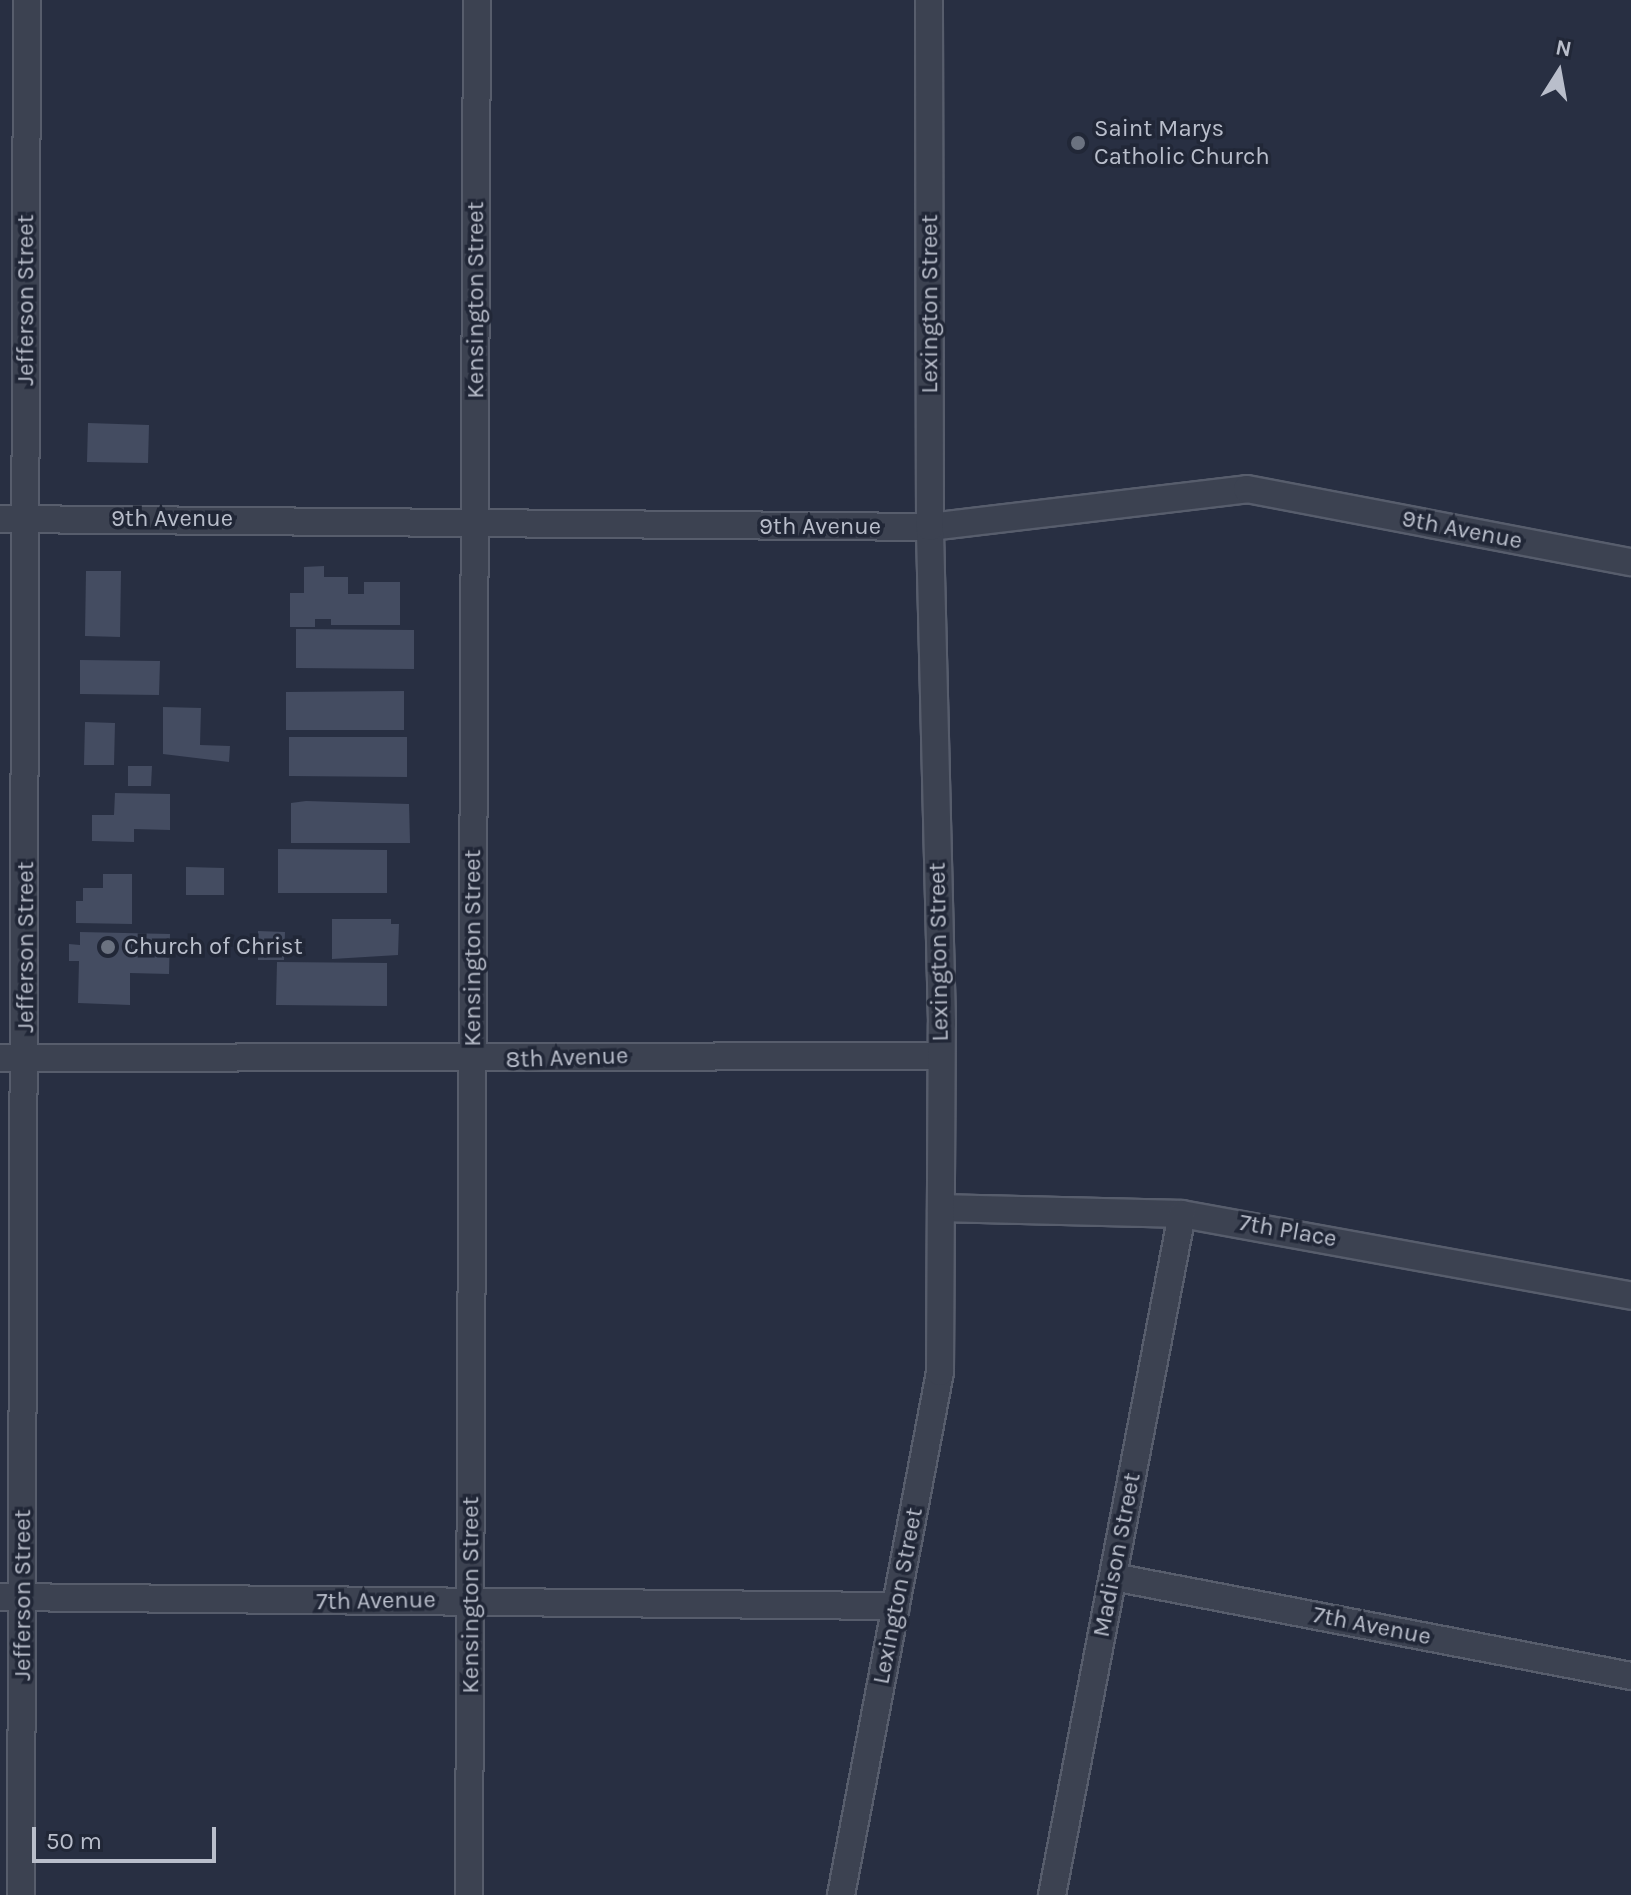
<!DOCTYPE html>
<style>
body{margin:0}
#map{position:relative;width:1631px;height:1895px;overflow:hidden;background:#282f42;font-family:Karla,sans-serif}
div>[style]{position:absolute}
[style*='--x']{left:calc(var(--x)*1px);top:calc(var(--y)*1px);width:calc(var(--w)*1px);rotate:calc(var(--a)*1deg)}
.building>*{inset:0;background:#444c61}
.roads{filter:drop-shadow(2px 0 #575d6c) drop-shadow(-2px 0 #575d6c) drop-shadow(0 2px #575d6c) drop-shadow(0 -2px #575d6c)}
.minor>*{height:26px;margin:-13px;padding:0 13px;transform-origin:13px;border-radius:13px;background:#3c4251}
.dots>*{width:22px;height:22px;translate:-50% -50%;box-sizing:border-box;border:4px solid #212737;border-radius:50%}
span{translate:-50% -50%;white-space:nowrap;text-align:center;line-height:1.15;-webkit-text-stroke:7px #212737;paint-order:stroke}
.poi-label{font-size:24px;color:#b9becb}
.left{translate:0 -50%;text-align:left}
.street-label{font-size:24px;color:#b9becb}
.north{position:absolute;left:1519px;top:32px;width:80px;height:80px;-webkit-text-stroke:6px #212737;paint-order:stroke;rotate:11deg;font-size:22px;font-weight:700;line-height:32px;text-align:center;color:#b9becb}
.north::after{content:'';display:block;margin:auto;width:28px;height:36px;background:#b9becb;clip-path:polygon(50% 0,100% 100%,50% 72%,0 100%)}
.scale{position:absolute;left:32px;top:1827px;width:184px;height:36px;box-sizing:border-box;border:4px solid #b9becb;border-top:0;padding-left:10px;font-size:24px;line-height:28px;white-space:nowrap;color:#b9becb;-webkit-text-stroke:6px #212737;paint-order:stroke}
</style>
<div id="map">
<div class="building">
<div style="clip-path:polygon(88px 423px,149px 425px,148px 463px,87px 462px)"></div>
<div style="clip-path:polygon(324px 566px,324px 577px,348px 577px,348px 594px,364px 594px,364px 582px,400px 582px,400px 625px,331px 625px,331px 619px,315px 619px,315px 627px,290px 627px,290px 593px,304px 593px,304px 567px)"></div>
<div style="clip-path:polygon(86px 571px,121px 571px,120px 637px,85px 636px)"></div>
<div style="clip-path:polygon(296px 629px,414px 630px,414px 669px,296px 668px)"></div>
<div style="clip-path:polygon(80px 660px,160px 661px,159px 695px,80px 694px)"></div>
<div style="clip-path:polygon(404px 691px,404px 730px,286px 730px,286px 692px)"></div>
<div style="clip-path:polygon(163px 707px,201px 708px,200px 745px,230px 746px,229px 762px,163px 754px)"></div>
<div style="clip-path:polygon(85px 722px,115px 723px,114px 765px,84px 765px)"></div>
<div style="clip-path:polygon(289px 737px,407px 737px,407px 777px,289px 776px)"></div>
<div style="clip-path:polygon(128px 766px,152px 766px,151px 786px,128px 786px)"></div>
<div style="clip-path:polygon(115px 793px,170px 794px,170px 830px,134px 829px,134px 842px,92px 841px,92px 815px,114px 815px)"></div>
<div style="clip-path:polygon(306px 801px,409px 804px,410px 843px,291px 843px,291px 803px)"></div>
<div style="clip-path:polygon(278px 849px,387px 850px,387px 893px,278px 893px)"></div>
<div style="clip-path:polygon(186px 867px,224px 868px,224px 895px,186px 895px)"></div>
<div style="clip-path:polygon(103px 874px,132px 874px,132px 924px,76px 923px,76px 901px,83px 901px,83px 888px,103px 888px)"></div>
<div style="clip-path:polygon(332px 919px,391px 919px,391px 924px,399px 924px,398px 955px,332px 959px)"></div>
<div style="clip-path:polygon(258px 931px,285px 932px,284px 960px,258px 960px)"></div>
<div style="clip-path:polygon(80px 932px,170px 934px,169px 974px,130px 973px,130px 1005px,78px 1003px,79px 961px,69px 961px,69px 944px,80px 945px)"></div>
<div style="clip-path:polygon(277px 962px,387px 963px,387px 1006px,276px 1005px)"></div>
</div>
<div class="roads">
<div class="minor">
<div style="--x:0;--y:519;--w:930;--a:0.49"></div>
<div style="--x:930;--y:527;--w:319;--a:-6.8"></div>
<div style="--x:1247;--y:489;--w:391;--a:10.8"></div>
<div style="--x:0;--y:1058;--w:941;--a:-0.12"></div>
<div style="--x:941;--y:1208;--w:241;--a:1.4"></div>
<div style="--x:1182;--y:1214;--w:456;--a:10.3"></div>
<div style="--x:1113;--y:1577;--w:527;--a:10.82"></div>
<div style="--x:0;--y:1597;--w:896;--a:0.58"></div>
<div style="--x:21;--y:1895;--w:1895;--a:-89.82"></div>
<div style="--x:469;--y:1895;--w:1895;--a:-89.76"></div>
<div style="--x:841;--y:1895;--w:532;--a:-79.28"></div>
<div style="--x:940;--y:1372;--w:349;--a:-89.7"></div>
<div style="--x:942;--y:1023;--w:496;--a:-91.4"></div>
<div style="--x:930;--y:527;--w:527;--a:-90.11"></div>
<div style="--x:1052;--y:1895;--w:693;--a:-79.19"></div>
</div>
</div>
<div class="dots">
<div style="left:1078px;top:143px;background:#6b7280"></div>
<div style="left:108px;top:947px;background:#6b7280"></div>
</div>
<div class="poi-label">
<span class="left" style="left:1094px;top:143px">Saint Marys<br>Catholic Church</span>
<span class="left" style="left:124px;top:947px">Church of Christ</span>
</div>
<div class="street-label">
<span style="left:26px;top:300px;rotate:-90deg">Jefferson Street</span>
<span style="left:476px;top:300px;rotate:-90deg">Kensington Street</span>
<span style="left:930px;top:304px;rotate:-90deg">Lexington Street</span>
<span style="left:172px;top:519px">9th Avenue</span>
<span style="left:820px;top:527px">9th Avenue</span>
<span style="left:1462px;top:530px;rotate:11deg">9th Avenue</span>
<span style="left:26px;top:947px;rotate:-90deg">Jefferson Street</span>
<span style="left:473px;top:948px;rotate:-90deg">Kensington Street</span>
<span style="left:939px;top:952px;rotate:-91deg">Lexington Street</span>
<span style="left:567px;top:1058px;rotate:-2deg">8th Avenue</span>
<span style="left:1288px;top:1231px;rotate:10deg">7th Place</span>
<span style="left:1117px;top:1555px;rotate:-79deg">Madison Street</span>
<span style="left:23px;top:1595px;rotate:-90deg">Jefferson Street</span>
<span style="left:471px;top:1595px;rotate:-90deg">Kensington Street</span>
<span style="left:898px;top:1596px;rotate:-79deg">Lexington Street</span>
<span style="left:376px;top:1601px;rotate:-1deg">7th Avenue</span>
<span style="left:1372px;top:1626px;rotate:11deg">7th Avenue</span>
</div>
<div class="north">N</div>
<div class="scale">50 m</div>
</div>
